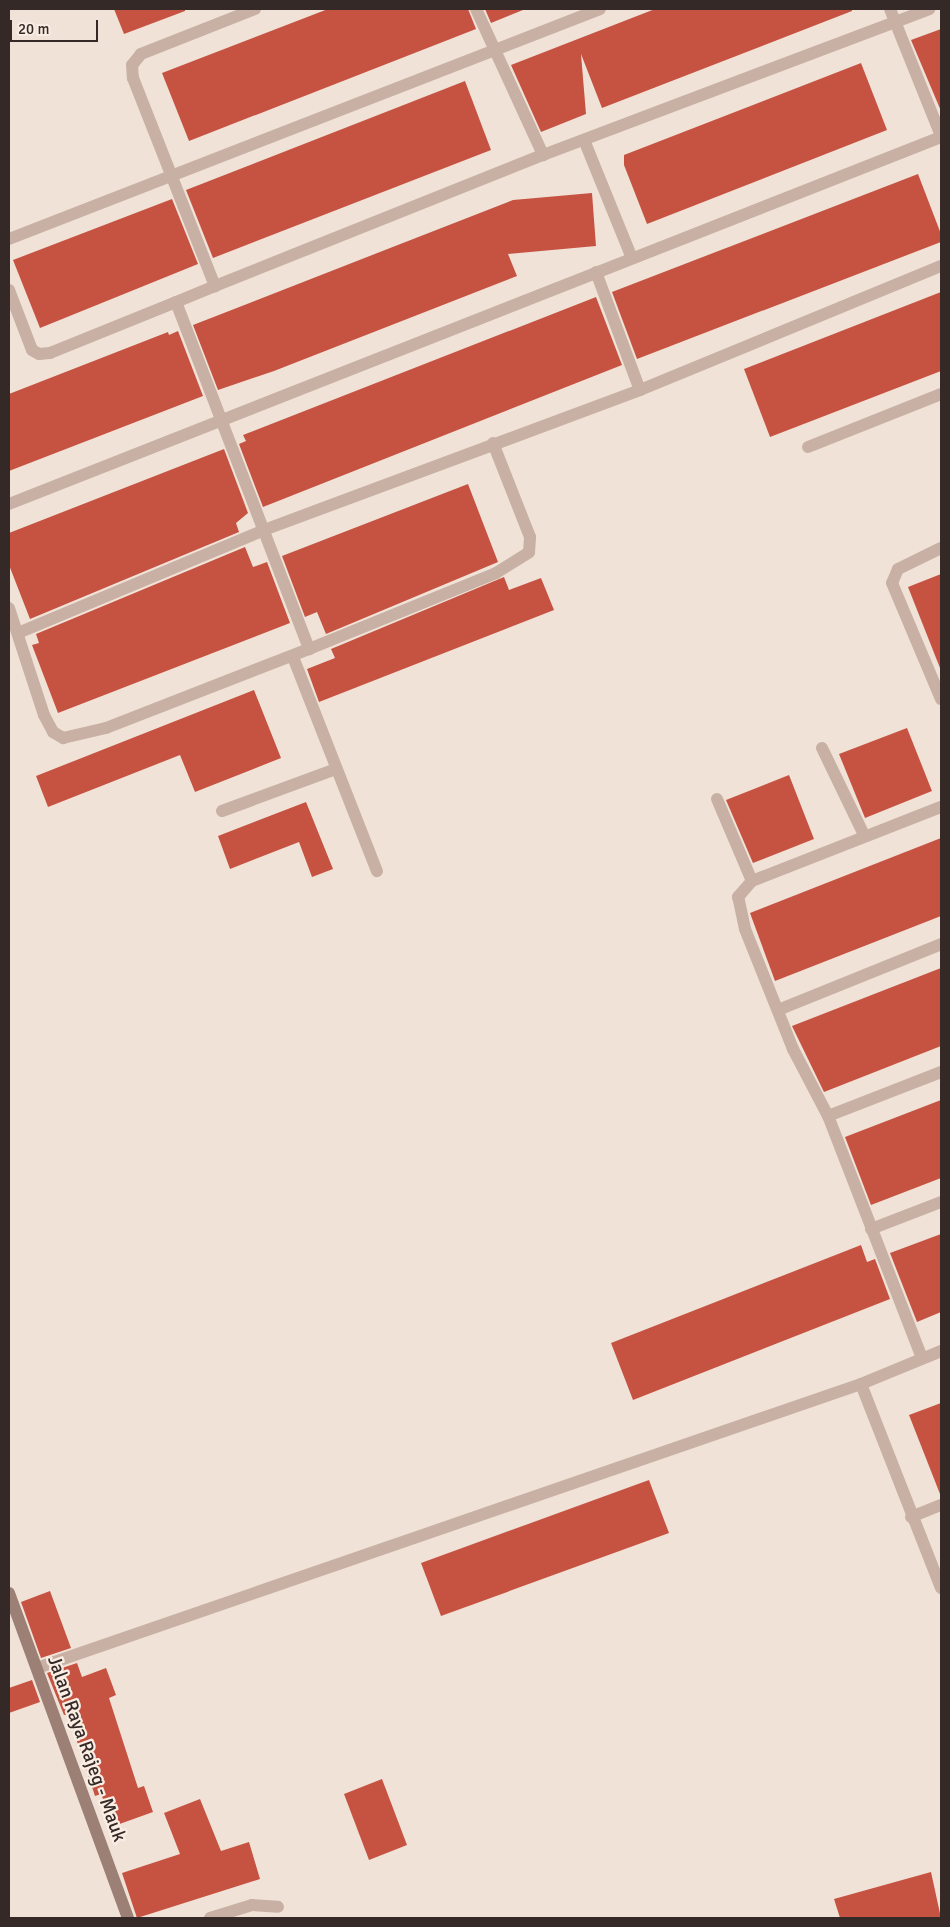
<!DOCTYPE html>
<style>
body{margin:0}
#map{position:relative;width:950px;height:1927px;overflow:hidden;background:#f1e2d8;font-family:Signika,sans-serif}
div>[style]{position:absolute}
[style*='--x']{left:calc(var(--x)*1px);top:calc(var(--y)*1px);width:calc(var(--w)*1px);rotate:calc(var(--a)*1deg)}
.building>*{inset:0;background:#c65341}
.minor>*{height:12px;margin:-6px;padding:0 6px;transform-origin:6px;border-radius:6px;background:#c8b1a4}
.secondary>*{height:12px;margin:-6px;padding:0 6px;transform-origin:6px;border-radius:6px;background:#9c7f75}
span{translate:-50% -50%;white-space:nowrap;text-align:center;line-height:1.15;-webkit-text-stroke:4.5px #f9ede4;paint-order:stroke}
.street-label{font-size:19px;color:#342926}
.frame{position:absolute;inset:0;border:10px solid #342926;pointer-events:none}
.scale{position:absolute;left:10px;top:20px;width:88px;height:22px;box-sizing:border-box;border:2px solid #342926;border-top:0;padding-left:6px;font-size:15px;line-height:18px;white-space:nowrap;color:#342926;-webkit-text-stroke:4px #f9ede4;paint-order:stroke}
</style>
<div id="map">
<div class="building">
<div style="clip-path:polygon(114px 9px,185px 9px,185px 11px,124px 34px)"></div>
<div style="clip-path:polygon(328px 9px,468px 9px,476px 29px,189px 141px,162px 73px)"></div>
<div style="clip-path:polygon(485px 9px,523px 9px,523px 10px,491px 23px)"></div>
<div style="clip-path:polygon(655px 9px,852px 9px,852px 11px,602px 108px,581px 54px,586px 114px,541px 132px,511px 65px)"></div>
<div style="clip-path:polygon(941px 29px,941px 111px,911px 40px)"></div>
<div style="clip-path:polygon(861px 63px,887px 130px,647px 224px,624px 165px,624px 155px)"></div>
<div style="clip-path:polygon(465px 81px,491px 150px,213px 258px,186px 190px)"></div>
<div style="clip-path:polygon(918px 174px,941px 234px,941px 242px,637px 359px,612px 292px)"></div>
<div style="clip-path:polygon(592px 193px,596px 246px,508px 254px,517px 276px,274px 371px,218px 390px,193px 325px,513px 200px)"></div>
<div style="clip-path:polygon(172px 199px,198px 264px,40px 328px,13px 260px)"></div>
<div style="clip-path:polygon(941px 292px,941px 371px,770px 437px,744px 369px)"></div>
<div style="clip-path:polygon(596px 297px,622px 365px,263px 507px,239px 444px,246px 441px,243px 435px)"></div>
<div style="clip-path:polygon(178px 331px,203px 396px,9px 471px,9px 394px,168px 332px,169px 335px)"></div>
<div style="clip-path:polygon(224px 449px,248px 513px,236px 523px,239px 532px,30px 619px,9px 565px,9px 533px)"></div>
<div style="clip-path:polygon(468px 484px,498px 562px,326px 634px,317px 612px,305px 617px,282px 556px)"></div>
<div style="clip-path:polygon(245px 547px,253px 567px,267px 562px,290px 623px,58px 713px,32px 645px,39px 643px,36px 634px)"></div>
<div style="clip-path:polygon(941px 574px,941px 668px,940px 668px,908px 587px)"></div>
<div style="clip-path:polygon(504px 577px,509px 590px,541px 578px,554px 610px,319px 702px,307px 669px,335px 658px,331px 649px)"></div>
<div style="clip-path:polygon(254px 690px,281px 758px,195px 792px,180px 755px,48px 807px,36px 776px)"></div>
<div style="clip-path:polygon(907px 728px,932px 791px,865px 818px,839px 754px)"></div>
<div style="clip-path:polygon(789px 775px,814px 839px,753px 863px,726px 800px)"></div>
<div style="clip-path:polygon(306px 802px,333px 869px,312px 877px,299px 842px,230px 869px,218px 836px)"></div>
<div style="clip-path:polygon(941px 838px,941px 916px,775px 981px,750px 913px)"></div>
<div style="clip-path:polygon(941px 968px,941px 1046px,824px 1092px,792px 1026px)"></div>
<div style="clip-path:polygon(941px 1100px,941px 1178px,871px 1205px,845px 1137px)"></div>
<div style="clip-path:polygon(941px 1234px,941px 1312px,917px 1322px,890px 1253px)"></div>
<div style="clip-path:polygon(861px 1245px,867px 1262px,875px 1259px,890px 1299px,633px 1400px,611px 1343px)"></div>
<div style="clip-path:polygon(941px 1403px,941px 1493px,940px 1494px,909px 1415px)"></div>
<div style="clip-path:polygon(649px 1480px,669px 1533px,441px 1616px,421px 1563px)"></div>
<div style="clip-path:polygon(50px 1591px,71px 1648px,41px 1658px,21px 1602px)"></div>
<div style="clip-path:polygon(77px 1663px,82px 1677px,106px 1668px,116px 1695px,109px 1698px,138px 1788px,144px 1786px,153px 1812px,114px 1826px,101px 1794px,95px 1796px,68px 1714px,64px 1715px,47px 1673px)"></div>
<div style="clip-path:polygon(32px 1680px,40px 1702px,9px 1713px,9px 1688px)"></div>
<div style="clip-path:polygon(382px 1779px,407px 1845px,369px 1860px,344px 1794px)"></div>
<div style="clip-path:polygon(200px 1799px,221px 1851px,249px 1842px,260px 1879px,137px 1918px,122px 1873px,180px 1854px,164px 1813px)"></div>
<div style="clip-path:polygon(931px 1872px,941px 1918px,840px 1918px,834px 1899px)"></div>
</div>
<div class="minor">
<div style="--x:255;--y:9;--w:123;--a:158.5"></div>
<div style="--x:141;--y:54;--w:14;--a:129"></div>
<div style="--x:132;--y:65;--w:13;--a:86"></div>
<div style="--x:133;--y:78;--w:224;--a:68.5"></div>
<div style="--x:215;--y:286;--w:42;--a:157.7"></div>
<div style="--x:176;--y:302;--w:372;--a:69"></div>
<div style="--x:309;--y:649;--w:202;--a:-22.1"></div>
<div style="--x:496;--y:573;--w:39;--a:-32"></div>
<div style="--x:529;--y:552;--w:15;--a:-86"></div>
<div style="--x:530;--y:537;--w:101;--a:-111.5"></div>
<div style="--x:476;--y:9;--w:161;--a:65.3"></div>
<div style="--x:890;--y:9;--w:137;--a:68.1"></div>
<div style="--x:584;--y:140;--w:127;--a:67.9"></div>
<div style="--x:9;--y:239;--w:634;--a:-21.26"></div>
<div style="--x:596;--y:272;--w:126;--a:69.6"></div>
<div style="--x:215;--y:286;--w:353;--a:-21.8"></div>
<div style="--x:543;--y:155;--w:413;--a:-20.7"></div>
<div style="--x:9;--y:290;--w:64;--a:69"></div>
<div style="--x:32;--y:350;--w:8;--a:30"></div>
<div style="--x:39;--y:354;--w:11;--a:-5"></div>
<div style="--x:50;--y:353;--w:136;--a:-22"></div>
<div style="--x:808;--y:447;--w:143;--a:-21.7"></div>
<div style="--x:9;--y:504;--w:1002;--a:-21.49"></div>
<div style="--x:941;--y:548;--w:48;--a:154"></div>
<div style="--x:898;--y:569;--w:15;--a:113"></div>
<div style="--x:892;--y:583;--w:126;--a:67.1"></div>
<div style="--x:9;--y:608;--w:113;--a:71.9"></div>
<div style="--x:44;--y:715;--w:19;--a:62"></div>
<div style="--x:53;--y:732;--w:12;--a:31"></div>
<div style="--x:63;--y:738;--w:44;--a:-13.1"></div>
<div style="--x:106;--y:728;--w:218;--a:-21.3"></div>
<div style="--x:18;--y:633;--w:267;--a:-22.7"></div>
<div style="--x:264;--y:530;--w:401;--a:-20.4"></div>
<div style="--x:640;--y:390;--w:326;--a:-22.4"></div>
<div style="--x:293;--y:657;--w:230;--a:68.6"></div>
<div style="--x:822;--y:748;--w:97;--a:64.2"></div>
<div style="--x:717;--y:799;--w:89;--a:66.9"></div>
<div style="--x:222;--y:811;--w:121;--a:-20.2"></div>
<div style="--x:778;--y:1010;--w:176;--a:-22"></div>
<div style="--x:828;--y:1116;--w:121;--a:-21.3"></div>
<div style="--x:871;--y:1229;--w:75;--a:-21.1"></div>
<div style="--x:922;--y:1358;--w:260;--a:-111.2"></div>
<div style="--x:828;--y:1116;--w:76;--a:-117.6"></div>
<div style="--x:793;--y:1049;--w:129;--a:-111.8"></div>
<div style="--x:745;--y:929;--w:33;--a:-102"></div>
<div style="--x:738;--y:897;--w:21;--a:-49"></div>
<div style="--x:752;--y:881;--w:203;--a:-21.4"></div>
<div style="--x:861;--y:1384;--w:219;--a:68.6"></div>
<div style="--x:911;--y:1517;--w:32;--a:-22"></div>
<div style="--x:37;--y:1668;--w:872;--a:-19.02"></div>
<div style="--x:861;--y:1384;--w:87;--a:-22.4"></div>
<div style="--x:210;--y:1918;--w:44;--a:-17.2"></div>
<div style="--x:252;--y:1905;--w:26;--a:4"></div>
</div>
<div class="secondary">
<div style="--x:9;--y:1593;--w:346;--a:69.9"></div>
</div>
<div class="street-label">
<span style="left:86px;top:1749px;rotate:70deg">Jalan Raya Rajeg - Mauk</span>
</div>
<div class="frame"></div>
<div class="scale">20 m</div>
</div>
